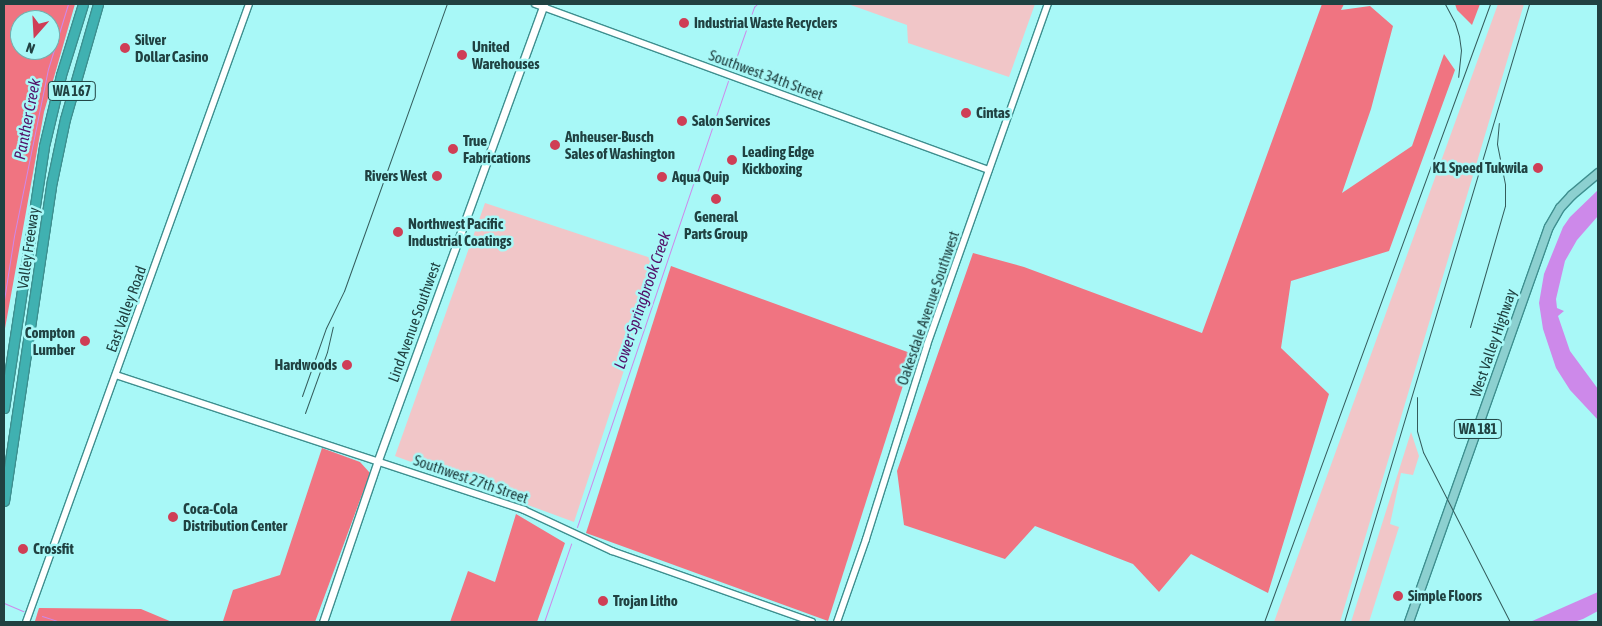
<!DOCTYPE html>
<style>
body{margin:0}
#map{position:relative;width:1602px;height:626px;overflow:hidden;background:#a8f8f7;font-family:"Asap Condensed",sans-serif}
div>[style]{position:absolute}
[style*='--x']{left:calc(var(--x)*1px);top:calc(var(--y)*1px);width:calc(var(--w)*1px);rotate:calc(var(--a)*1deg)}
.green>*{inset:0;background:#f1c6c8}
.forest>*{inset:0;background:#f07481}
.water>*{inset:0;background:#cd89ea}
.stream>*{height:1px;margin:-0.5px;padding:0 0.5px;transform-origin:0.5px;border-radius:0.5px;background:#cd89ea}
.roads{filter:drop-shadow(1px 0 #3e8f8f) drop-shadow(-1px 0 #3e8f8f) drop-shadow(0 1px #3e8f8f) drop-shadow(0 -1px #3e8f8f)}
.tertiary>*{height:6px;margin:-3px;padding:0 3px;transform-origin:3px;border-radius:3px;background:#fff}
.secondary>*{height:7px;margin:-3.5px;padding:0 3.5px;transform-origin:3.5px;border-radius:3.5px;background:#fff}
.primary>*{height:8px;margin:-4px;padding:0 4px;transform-origin:4px;border-radius:4px;background:#8cd0d0}
.motorway>*{height:9px;margin:-4.5px;padding:0 4.5px;transform-origin:4.5px;border-radius:4.5px;background:#40b1b1}
.rail>*{height:1px;margin:-0.5px;padding:0 0.5px;transform-origin:0.5px;border-radius:0.5px;background:#345c5c}
.dots>*{width:14px;height:14px;translate:-50% -50%;box-sizing:border-box;border:2px solid #a8f8f7;border-radius:50%}
span{translate:-50% -50%;white-space:nowrap;text-align:center;line-height:1.15;-webkit-text-stroke:5px #a8f8f7;paint-order:stroke}
.shield-label span{padding:1px 4px;background:#a8f8f7;border:1px solid;border-radius:4px;-webkit-text-stroke-width:0}
.shield-label{font-size:14px;color:#204141;font-weight:700}
.poi-label{font-size:15px;color:#204141;font-weight:700}
.left{translate:0 -50%;text-align:left}
.right{translate:-100% -50%;text-align:right}
.street-label{font-size:15px;color:#204141}
.water-label{font-size:16px;color:#531169;font-style:italic}
.frame{position:absolute;inset:0;border:5px solid #204141;pointer-events:none}
.north{position:absolute;left:10px;top:10px;width:50px;height:50px;box-sizing:border-box;background:#a8f8f7;border:1px solid #72afae;border-radius:50%;rotate:199deg;font-size:14px;font-weight:700;line-height:20px;text-align:center;color:#204141}
.north::after{content:'';display:block;margin:auto;width:18px;height:22px;background:#cf3e56;clip-path:polygon(50% 0,100% 100%,50% 72%,0 100%)}
</style>
<div id="map">
<div class="green">
<div style="clip-path:polygon(848px 4px,1035px 4px,1009px 77px,908px 43px,907px 25px)"></div>
<div style="clip-path:polygon(1498px 4px,1524px 4px,1340px 622px,1274px 622px)"></div>
<div style="clip-path:polygon(485px 203px,660px 261px,574px 522px,395px 456px)"></div>
<div style="clip-path:polygon(1411px 432px,1419px 456px,1413px 475px,1401px 473px,1390px 524px,1399px 527px,1369px 622px,1351px 622px)"></div>
</div>
<div class="forest">
<div style="clip-path:polygon(evenodd,4px 4px,75px 4px,44px 112px,4px 334px,4px 4px,20px 20px,50px 20px,50px 50px,20px 50px,20px 20px)"></div>
<div style="clip-path:polygon(1322px 4px,1344px 4px,1341px 10px,1370px 6px,1393px 26px,1371px 109px,1342px 193px,1412px 146px,1444px 54px,1455px 70px,1389px 251px,1291px 281px,1281px 348px,1329px 394px,1268px 593px,1191px 554px,1159px 592px,1133px 564px,1035px 526px,1005px 559px,904px 525px,897px 471px,973px 253px,1024px 267px,1202px 333px)"></div>
<div style="clip-path:polygon(1455px 4px,1480px 4px,1472px 25px,1457px 10px)"></div>
<div style="clip-path:polygon(671px 266px,913px 354px,828px 621px,586px 533px)"></div>
<div style="clip-path:polygon(322px 448px,360px 462px,370px 473px,315px 622px,204px 622px,223px 621px,233px 590px,280px 575px)"></div>
<div style="clip-path:polygon(516px 514px,565px 543px,537px 622px,450px 622px,468px 571px,495px 582px)"></div>
<div style="clip-path:polygon(39px 608px,141px 609px,172px 622px,38px 622px,35px 621px)"></div>
</div>
<div class="water">
<div style="clip-path:polygon(1598px 190px,1598px 216px,1577px 240px,1565px 261px,1556px 299px,1557px 308px,1564px 311px,1558px 316px,1570px 351px,1598px 389px,1598px 420px,1570px 390px,1556px 368px,1543px 329px,1539px 303px,1544px 274px,1563px 227px,1570px 217px)"></div>
<div style="clip-path:polygon(1598px 592px,1598px 611px,1583px 619px,1574px 622px,1530px 622px)"></div>
</div>
<div class="stream">
<div style="--x:733;--y:67;--w:64;--a:-70.7"></div>
<div style="--x:754;--y:7;--w:4;--a:-45"></div>
<div style="--x:4;--y:300;--w:65;--a:-81.1"></div>
<div style="--x:14;--y:236;--w:170;--a:-78.5"></div>
<div style="--x:48;--y:69;--w:68;--a:-72.9"></div>
<div style="--x:577;--y:527;--w:471;--a:-71.3"></div>
<div style="--x:4;--y:603;--w:21;--a:23"></div>
<div style="--x:42;--y:616;--w:19;--a:18"></div>
<div style="--x:544;--y:622;--w:83;--a:-70.9"></div>
</div>
<div class="roads">
<div class="tertiary">
<div style="--x:535;--y:4;--w:483;--a:20.1"></div>
<div style="--x:116;--y:375;--w:430;--a:18.3"></div>
<div style="--x:524;--y:510;--w:97;--a:25"></div>
<div style="--x:612;--y:551;--w:212;--a:19.5"></div>
<div style="--x:26;--y:622;--w:657;--a:-70.16"></div>
<div style="--x:837;--y:622;--w:88;--a:-70.7"></div>
<div style="--x:866;--y:539;--w:203;--a:-72.5"></div>
<div style="--x:927;--y:345;--w:362;--a:-70.5"></div>
</div>
<div class="secondary">
<div style="--x:323;--y:622;--w:171;--a:-71.2"></div>
<div style="--x:378;--y:460;--w:485;--a:-70"></div>
</div>
<div class="primary">
<div style="--x:1409;--y:622;--w:419;--a:-70.5"></div>
<div style="--x:1549;--y:227;--w:22;--a:-60"></div>
<div style="--x:1560;--y:208;--w:18;--a:-47"></div>
<div style="--x:1572;--y:195;--w:34;--a:-40"></div>
</div>
<div class="motorway">
<div style="--x:4;--y:408;--w:265;--a:-81.3"></div>
<div style="--x:44;--y:146;--w:73;--a:-76.5"></div>
<div style="--x:61;--y:75;--w:74;--a:-72.8"></div>
<div style="--x:4;--y:501;--w:324;--a:-81.5"></div>
<div style="--x:52;--y:181;--w:63;--a:-78.2"></div>
<div style="--x:65;--y:119;--w:120;--a:-74"></div>
</div>
</div>
<div class="rail">
<div style="--x:1445;--y:4;--w:21;--a:62"></div>
<div style="--x:1455;--y:23;--w:14;--a:73"></div>
<div style="--x:1459;--y:36;--w:14;--a:82"></div>
<div style="--x:1461;--y:50;--w:27;--a:96"></div>
<div style="--x:1470;--y:327;--w:126;--a:-73.9"></div>
<div style="--x:1505;--y:206;--w:22;--a:-90"></div>
<div style="--x:1505;--y:184;--w:41;--a:-101.3"></div>
<div style="--x:1497;--y:144;--w:21;--a:-85"></div>
<div style="--x:302;--y:396;--w:72;--a:-70.6"></div>
<div style="--x:326;--y:328;--w:41;--a:-64.1"></div>
<div style="--x:344;--y:291;--w:305;--a:-70.3"></div>
<div style="--x:1417;--y:397;--w:34;--a:90"></div>
<div style="--x:1417;--y:431;--w:22;--a:74"></div>
<div style="--x:1423;--y:452;--w:191;--a:62.9"></div>
<div style="--x:305;--y:413;--w:65;--a:-70.2"></div>
<div style="--x:327;--y:352;--w:26;--a:-77"></div>
<div style="--x:1264;--y:622;--w:658;--a:-69.91"></div>
<div style="--x:1344;--y:622;--w:645;--a:-73.33"></div>
</div>
<div class="dots">
<div style="left:684px;top:23px;background:#cf3e56"></div>
<div style="left:125px;top:48px;background:#cf3e56"></div>
<div style="left:462px;top:55px;background:#cf3e56"></div>
<div style="left:966px;top:113px;background:#cf3e56"></div>
<div style="left:682px;top:121px;background:#cf3e56"></div>
<div style="left:555px;top:145px;background:#cf3e56"></div>
<div style="left:453px;top:149px;background:#cf3e56"></div>
<div style="left:732px;top:160px;background:#cf3e56"></div>
<div style="left:1538px;top:168px;background:#cf3e56"></div>
<div style="left:437px;top:176px;background:#cf3e56"></div>
<div style="left:662px;top:177px;background:#cf3e56"></div>
<div style="left:716px;top:199px;background:#cf3e56"></div>
<div style="left:398px;top:232px;background:#cf3e56"></div>
<div style="left:85px;top:341px;background:#cf3e56"></div>
<div style="left:347px;top:365px;background:#cf3e56"></div>
<div style="left:173px;top:517px;background:#cf3e56"></div>
<div style="left:23px;top:549px;background:#cf3e56"></div>
<div style="left:1398px;top:596px;background:#cf3e56"></div>
<div style="left:603px;top:601px;background:#cf3e56"></div>
</div>
<div class="shield-label">
<span style="left:72px;top:91px">WA 167</span>
<span style="left:1478px;top:429px">WA 181</span>
</div>
<div class="poi-label">
<span class="left" style="left:694px;top:23px">Industrial Waste Recyclers</span>
<span class="left" style="left:135px;top:48px">Silver<br>Dollar Casino</span>
<span class="left" style="left:472px;top:55px">United<br>Warehouses</span>
<span class="left" style="left:976px;top:113px">Cintas</span>
<span class="left" style="left:692px;top:121px">Salon Services</span>
<span class="left" style="left:565px;top:145px">Anheuser-Busch<br>Sales of Washington</span>
<span class="left" style="left:463px;top:149px">True<br>Fabrications</span>
<span class="left" style="left:742px;top:160px">Leading Edge<br>Kickboxing</span>
<span class="right" style="left:1528px;top:168px">K1 Speed Tukwila</span>
<span class="right" style="left:427px;top:176px">Rivers West</span>
<span class="left" style="left:672px;top:177px">Aqua Quip</span>
<span style="left:716px;top:225px">General<br>Parts Group</span>
<span class="left" style="left:408px;top:232px">Northwest Pacific<br>Industrial Coatings</span>
<span class="right" style="left:75px;top:341px">Compton<br>Lumber</span>
<span class="right" style="left:337px;top:365px">Hardwoods</span>
<span class="left" style="left:183px;top:517px">Coca-Cola<br>Distribution Center</span>
<span class="left" style="left:33px;top:549px">Crossfit</span>
<span class="left" style="left:1408px;top:596px">Simple Floors</span>
<span class="left" style="left:613px;top:601px">Trojan Litho</span>
</div>
<div class="street-label">
<span style="left:766px;top:75px;rotate:20deg">Southwest 34th Street</span>
<span style="left:28px;top:248px;rotate:-82deg">Valley Freeway</span>
<span style="left:928px;top:308px;rotate:-71deg">Oakesdale Avenue Southwest</span>
<span style="left:126px;top:309px;rotate:-70deg">East Valley Road</span>
<span style="left:414px;top:322px;rotate:-70deg">Lind Avenue Southwest</span>
<span style="left:1493px;top:343px;rotate:-71deg">West Valley Highway</span>
<span style="left:471px;top:479px;rotate:19deg">Southwest 27th Street</span>
</div>
<div class="water-label">
<span style="left:27px;top:119px;rotate:-79deg">Panther Creek</span>
<span style="left:642px;top:300px;rotate:-71deg">Lower Springbrook Creek</span>
</div>
<div class="frame"></div>
<div class="north">N</div>
</div>
